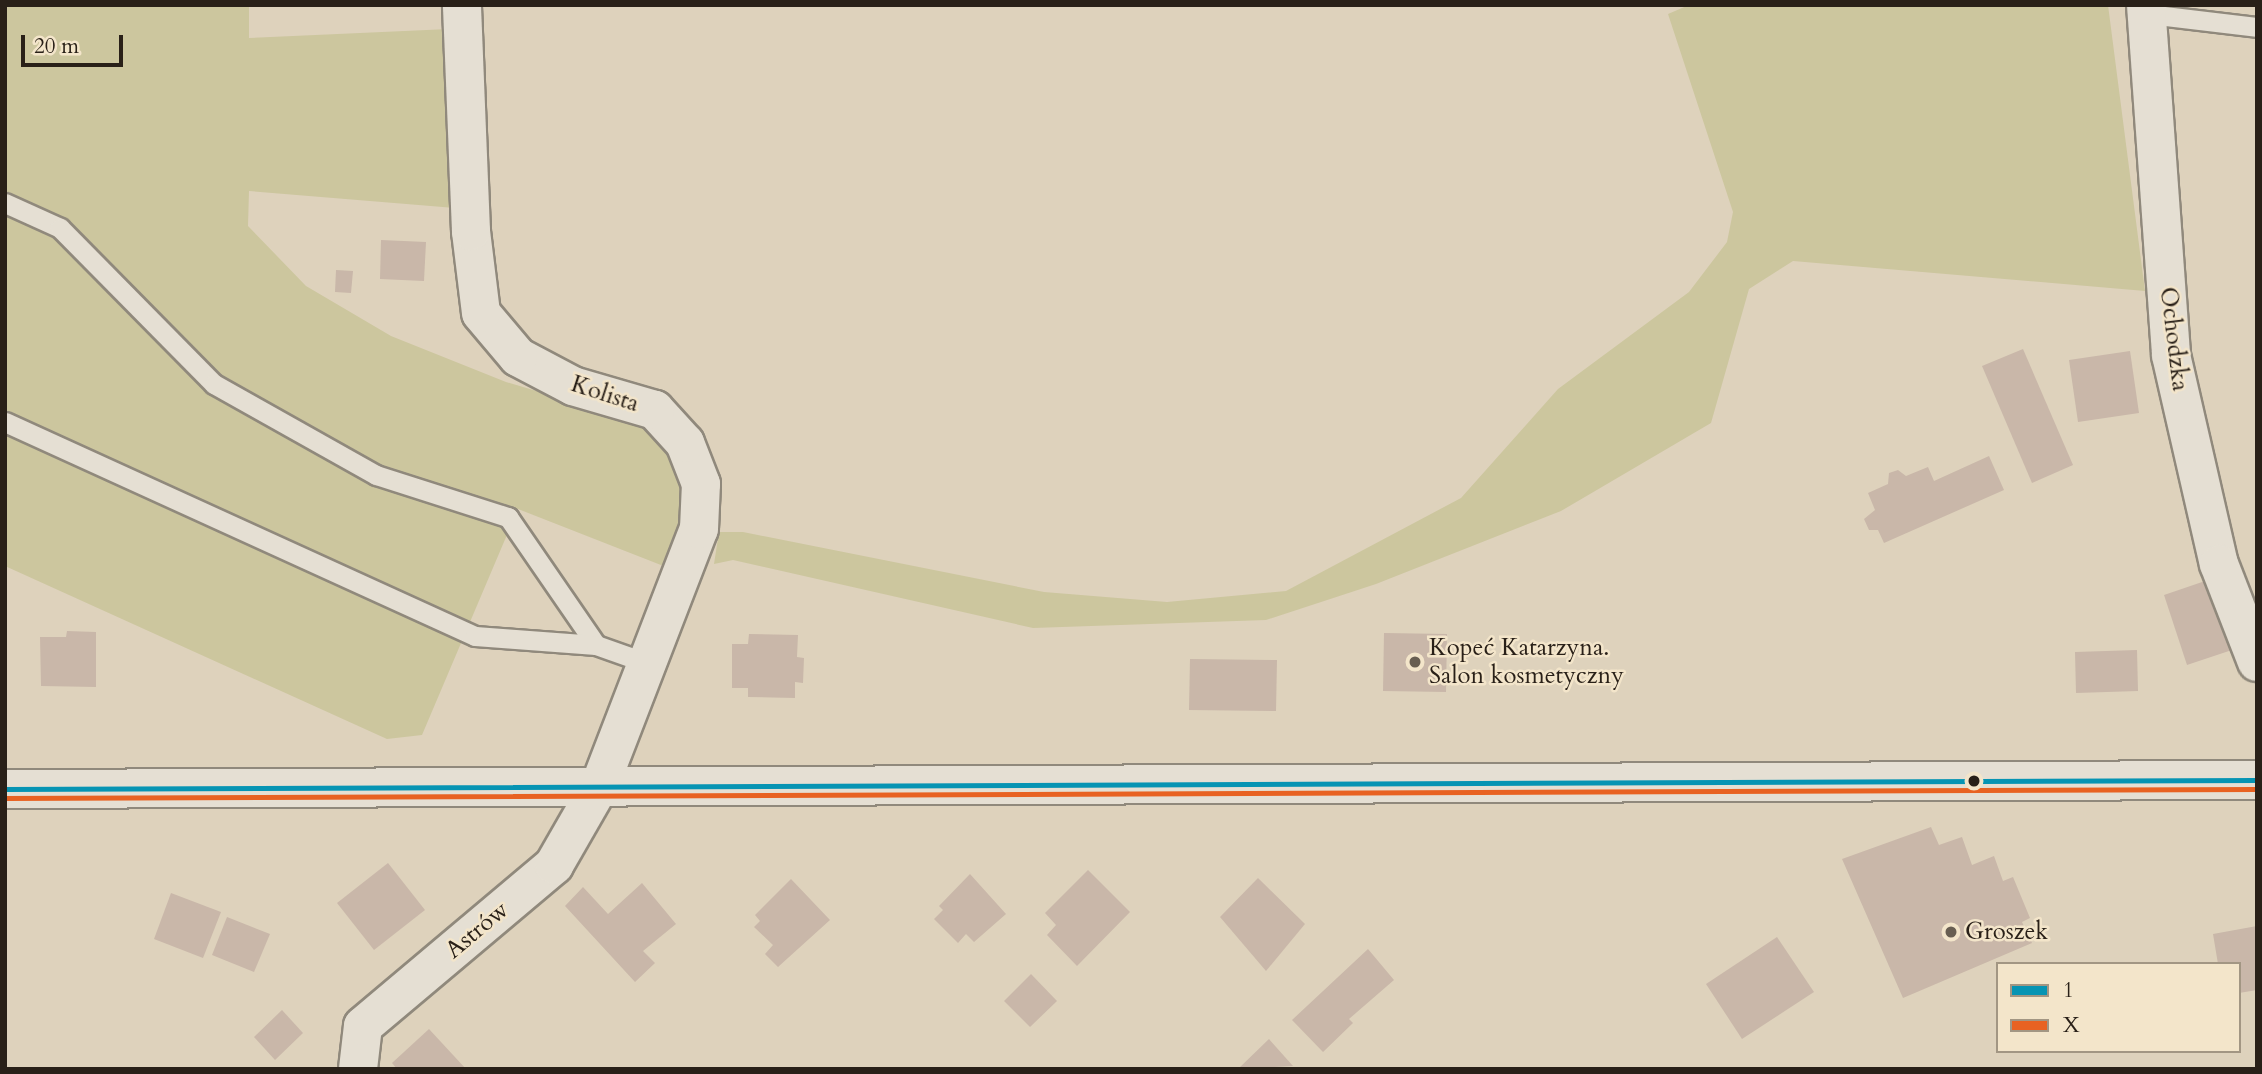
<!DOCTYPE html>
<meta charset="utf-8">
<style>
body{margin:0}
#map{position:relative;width:2262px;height:1074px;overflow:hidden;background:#ded2bc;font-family:Cardo,serif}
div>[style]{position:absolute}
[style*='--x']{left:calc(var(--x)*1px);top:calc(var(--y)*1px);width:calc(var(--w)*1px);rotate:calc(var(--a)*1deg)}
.green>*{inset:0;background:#ccc69e}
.building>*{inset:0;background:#c9b7a9}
.roads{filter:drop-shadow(2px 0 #90897c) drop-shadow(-2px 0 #90897c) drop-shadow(0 2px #90897c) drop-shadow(0 -2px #90897c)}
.service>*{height:19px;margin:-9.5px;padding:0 9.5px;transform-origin:9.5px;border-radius:9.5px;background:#e5dfd3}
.minor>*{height:38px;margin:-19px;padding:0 19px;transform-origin:19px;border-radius:19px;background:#e5dfd3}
.tertiary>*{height:38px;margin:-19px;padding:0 19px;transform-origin:19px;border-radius:19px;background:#e5dfd3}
.bus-1>*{height:5px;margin:-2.5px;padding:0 2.5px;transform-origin:2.5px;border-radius:2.5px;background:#0694b3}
.bus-2>*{height:5px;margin:-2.5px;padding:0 2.5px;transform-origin:2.5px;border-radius:2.5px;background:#e86222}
.dots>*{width:19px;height:19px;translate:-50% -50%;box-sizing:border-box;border:4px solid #f3e5ca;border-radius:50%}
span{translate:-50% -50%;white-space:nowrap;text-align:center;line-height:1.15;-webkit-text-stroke:5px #f3e5ca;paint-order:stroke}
.street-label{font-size:24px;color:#292018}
.poi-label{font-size:24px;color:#292018}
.left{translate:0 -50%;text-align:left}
.frame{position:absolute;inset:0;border:7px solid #292018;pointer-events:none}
.legend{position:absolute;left:1996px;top:962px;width:245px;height:91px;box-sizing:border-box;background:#f3e5ca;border:2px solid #a29683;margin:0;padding:9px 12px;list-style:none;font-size:21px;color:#292018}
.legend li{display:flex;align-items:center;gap:14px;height:35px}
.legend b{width:35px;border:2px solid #a29683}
.scale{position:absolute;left:21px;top:35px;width:102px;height:32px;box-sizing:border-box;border:4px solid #292018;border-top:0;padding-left:9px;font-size:21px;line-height:24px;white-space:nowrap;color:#292018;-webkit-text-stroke:5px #f3e5ca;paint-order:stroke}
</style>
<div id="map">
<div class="green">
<div style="clip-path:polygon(5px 5px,249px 5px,249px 38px,449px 29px,455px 208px,249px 191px,248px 226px,306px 286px,391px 336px,506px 382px,634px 420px,669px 448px,685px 490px,684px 525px,666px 567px,518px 509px,422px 735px,387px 739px,5px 566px)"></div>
<div style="clip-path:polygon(1689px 5px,2108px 5px,2145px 291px,1793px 261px,1749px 289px,1711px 423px,1561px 511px,1376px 584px,1266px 620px,1033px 628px,733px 560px,714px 564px,719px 532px,743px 532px,1044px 592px,1167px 602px,1286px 591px,1461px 498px,1558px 389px,1689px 292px,1727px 242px,1733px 212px,1668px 14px)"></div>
</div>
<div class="building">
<div style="clip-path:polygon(381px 240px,426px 242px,424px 281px,380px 279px)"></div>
<div style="clip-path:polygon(336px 270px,353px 271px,351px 293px,335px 292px)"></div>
<div style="clip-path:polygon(2023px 349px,2073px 465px,2032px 483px,1982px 366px)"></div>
<div style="clip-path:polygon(2130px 351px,2139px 413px,2078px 422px,2069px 360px)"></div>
<div style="clip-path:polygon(1989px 456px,2004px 490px,1884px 543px,1878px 530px,1869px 530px,1864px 519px,1875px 510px,1868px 493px,1888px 484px,1889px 473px,1898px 470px,1906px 476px,1928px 467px,1934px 481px)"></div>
<div style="clip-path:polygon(2208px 580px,2232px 650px,2187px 665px,2164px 595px)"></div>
<div style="clip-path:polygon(67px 631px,96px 632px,96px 687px,41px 686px,40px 637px,66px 637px)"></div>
<div style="clip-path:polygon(1384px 633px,1447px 634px,1446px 692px,1383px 691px)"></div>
<div style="clip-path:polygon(749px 634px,798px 635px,797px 657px,804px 658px,803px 683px,795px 682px,795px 698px,748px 697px,748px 688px,732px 688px,732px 644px,748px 644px)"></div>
<div style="clip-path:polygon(2137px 650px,2138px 691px,2076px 693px,2075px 652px)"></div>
<div style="clip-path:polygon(1190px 659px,1277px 660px,1276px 711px,1189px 710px)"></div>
<div style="clip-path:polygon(1931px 827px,1939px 845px,1962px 837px,1972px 865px,1994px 856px,2003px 881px,2013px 877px,2030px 918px,2022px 922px,2032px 943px,1903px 998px,1842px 859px)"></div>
<div style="clip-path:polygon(388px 863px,425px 910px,374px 950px,337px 903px)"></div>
<div style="clip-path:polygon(1088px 870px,1130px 912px,1077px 966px,1047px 935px,1056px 925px,1045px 913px)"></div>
<div style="clip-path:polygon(970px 874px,1006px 914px,974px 942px,966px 934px,958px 943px,934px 919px,943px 910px,939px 906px)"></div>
<div style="clip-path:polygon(1258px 878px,1305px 924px,1266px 971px,1220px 917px)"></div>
<div style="clip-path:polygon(791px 879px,830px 920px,778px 967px,765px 954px,773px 945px,754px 927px,760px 921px,755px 915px)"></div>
<div style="clip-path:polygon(642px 883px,676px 924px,643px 951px,655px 963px,635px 982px,565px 906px,583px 887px,608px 914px)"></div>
<div style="clip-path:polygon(171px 893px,221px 912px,203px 958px,154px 939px)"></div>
<div style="clip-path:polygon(227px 917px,270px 934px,254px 972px,212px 955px)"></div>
<div style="clip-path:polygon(2257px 926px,2257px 990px,2239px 993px,2239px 964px,2218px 964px,2213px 934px)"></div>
<div style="clip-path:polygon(1777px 937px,1814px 992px,1742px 1039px,1706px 984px)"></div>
<div style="clip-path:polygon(1368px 949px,1394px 980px,1349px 1019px,1353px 1023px,1323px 1052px,1292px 1020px)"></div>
<div style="clip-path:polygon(1031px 974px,1057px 1001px,1030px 1027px,1004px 1001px)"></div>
<div style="clip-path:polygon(282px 1010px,303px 1033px,275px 1060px,254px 1037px)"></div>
<div style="clip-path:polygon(429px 1029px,466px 1069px,397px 1069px,392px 1063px)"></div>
<div style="clip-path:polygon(1269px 1039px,1293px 1066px,1238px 1069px)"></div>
</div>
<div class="roads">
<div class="service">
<div style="--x:2148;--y:14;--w:110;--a:6.8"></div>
<div style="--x:5;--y:203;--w:60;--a:24.4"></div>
<div style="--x:60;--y:228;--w:219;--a:45.4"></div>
<div style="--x:214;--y:384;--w:186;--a:29.3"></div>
<div style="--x:376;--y:475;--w:139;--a:17.7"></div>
<div style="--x:508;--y:517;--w:155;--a:55.5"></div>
<div style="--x:5;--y:422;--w:516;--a:24.48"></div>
<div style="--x:475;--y:636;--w:121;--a:4.3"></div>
<div style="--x:596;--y:645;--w:54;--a:19.4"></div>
</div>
<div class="minor">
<div style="--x:2146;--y:5;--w:351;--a:85.9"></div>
<div style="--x:2171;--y:355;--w:214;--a:77.1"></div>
<div style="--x:2219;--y:564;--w:105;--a:68.8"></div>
<div style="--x:358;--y:1069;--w:43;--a:-83.4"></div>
<div style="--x:363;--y:1026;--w:250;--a:-40.1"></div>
<div style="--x:554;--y:865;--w:92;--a:-60.1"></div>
<div style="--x:600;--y:785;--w:274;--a:-68.9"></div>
<div style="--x:699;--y:529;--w:45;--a:-87.5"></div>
<div style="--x:701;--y:484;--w:44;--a:-111.3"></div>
<div style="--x:685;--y:443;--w:45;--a:-132.3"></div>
<div style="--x:655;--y:410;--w:85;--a:-163.7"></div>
<div style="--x:573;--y:386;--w:62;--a:-152.2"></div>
<div style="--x:518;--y:357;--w:57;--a:-130.1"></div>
<div style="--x:481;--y:313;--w:83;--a:-97"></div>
<div style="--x:471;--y:231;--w:226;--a:-92.3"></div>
</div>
<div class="tertiary">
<div style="--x:5;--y:789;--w:2252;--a:-0.23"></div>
</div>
</div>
<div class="bus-1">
<div style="--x:5;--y:789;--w:2252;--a:-0.23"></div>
</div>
<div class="bus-2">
<div style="--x:5;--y:798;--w:2252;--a:-0.23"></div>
</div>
<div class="dots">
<div style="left:1415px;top:662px;background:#685e51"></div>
<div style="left:1974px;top:781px;background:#292018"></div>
<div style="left:1951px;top:932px;background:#685e51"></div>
</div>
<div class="street-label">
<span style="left:2174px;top:339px;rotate:83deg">Ochodzka</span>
<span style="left:605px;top:394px;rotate:18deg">Kolista</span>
<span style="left:477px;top:930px;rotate:-40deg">Astrów</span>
</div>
<div class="poi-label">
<span class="left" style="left:1429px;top:662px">Kopeć Katarzyna.<br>Salon kosmetyczny</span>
<span class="left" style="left:1965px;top:932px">Groszek</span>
</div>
<div class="frame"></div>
<ul class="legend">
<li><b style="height:9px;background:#0694b3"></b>1</li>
<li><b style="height:9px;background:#e86222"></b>X</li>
</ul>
<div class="scale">20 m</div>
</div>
